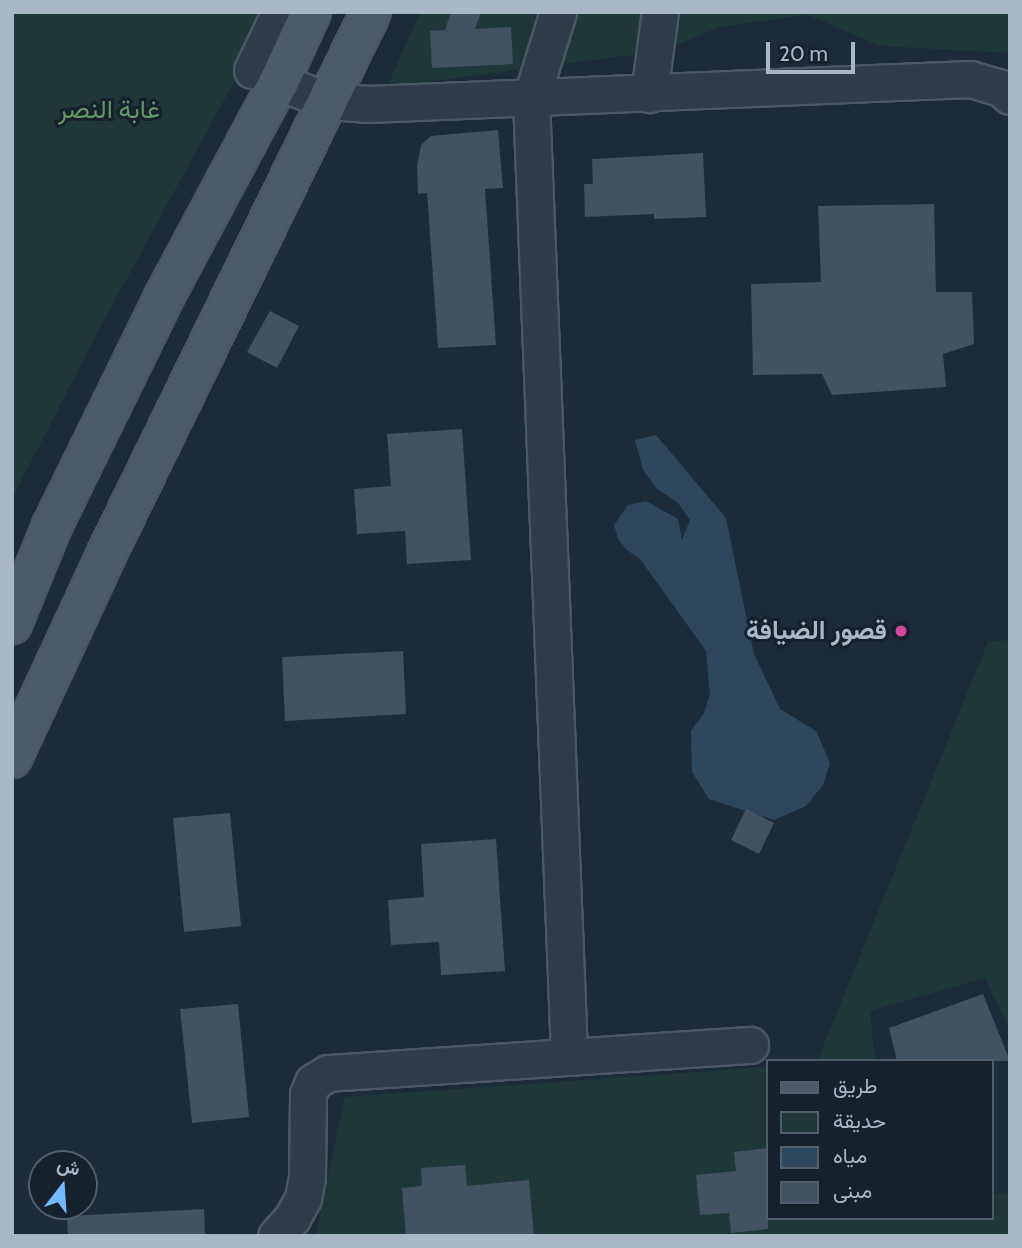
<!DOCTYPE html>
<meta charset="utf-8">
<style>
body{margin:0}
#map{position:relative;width:1022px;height:1248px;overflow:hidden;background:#1c2b37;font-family:Cabin,Vazirmatn,sans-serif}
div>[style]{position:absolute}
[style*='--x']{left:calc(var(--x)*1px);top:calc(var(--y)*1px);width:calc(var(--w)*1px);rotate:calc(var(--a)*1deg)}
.green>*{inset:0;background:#1e3838}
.water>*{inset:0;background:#2c475e}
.building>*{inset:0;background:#425262}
.roads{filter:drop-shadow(2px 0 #4b5763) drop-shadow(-2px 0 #4b5763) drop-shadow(0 2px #4b5763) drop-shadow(0 -2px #4b5763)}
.minor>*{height:35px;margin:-17.5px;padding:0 17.5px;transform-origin:17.5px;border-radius:17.5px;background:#303c47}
.major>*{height:38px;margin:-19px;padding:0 19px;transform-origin:19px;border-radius:19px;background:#4d5b68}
.dots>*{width:19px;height:19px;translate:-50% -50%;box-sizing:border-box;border:4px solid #16212b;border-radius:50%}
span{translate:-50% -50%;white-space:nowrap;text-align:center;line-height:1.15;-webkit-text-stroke:6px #16212b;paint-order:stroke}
.park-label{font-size:26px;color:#5f9766}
.poi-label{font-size:26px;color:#a9b7c5;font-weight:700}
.right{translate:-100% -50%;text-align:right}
.frame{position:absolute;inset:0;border:14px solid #a9b7c5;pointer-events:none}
.legend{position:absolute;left:766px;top:1059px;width:228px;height:161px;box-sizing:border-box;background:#16212b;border:2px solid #515d69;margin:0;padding:9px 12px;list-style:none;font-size:21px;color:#a9b7c5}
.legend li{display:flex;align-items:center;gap:14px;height:35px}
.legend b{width:35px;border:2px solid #515d69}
.north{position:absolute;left:28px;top:1150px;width:70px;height:70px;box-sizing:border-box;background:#16212b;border:2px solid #515d69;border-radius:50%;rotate:17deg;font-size:19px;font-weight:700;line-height:28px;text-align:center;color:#a9b7c5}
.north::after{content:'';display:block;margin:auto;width:24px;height:32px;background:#74b9ff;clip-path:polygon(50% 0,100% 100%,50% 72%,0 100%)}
.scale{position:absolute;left:766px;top:42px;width:89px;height:32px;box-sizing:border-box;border:4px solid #a9b7c5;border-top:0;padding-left:9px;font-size:21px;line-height:24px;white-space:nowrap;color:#a9b7c5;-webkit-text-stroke:5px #16212b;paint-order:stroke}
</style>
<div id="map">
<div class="green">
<div style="clip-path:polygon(12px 12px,272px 12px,95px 337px,12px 499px)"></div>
<div style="clip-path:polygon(420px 12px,1010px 12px,1010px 53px,880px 46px,808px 15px,719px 27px,663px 51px,387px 87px)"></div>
<div style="clip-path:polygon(1010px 640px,1010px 1031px,985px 978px,870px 1011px,875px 1061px,817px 1061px,988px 642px)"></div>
<div style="clip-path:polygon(768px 1067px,768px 1218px,992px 1218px,992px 1194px,1010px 1192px,1010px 1236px,315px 1236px,345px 1097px)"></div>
</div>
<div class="water">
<div style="clip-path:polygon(656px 435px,726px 518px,754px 654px,780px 709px,816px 731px,830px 763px,823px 785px,806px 806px,774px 820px,709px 799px,692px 772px,691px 731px,704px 713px,710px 694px,706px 651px,640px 559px,627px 550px,618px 539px,614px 525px,628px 505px,646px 501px,678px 519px,682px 540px,690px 520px,678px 503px,657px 489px,643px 470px,635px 440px)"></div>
</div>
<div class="building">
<div style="clip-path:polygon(451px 12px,481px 12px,475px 29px,511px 27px,513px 64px,432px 68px,430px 31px,445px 30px)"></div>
<div style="clip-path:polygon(498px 130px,503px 188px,485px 189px,496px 345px,438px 348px,427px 193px,418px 194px,417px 166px,421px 145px,431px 136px)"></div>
<div style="clip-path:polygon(703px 153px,706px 217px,654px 219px,654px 214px,585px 217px,584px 184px,593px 184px,592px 159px)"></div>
<div style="clip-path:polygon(934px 204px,936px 292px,972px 292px,974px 344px,943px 354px,946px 387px,832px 395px,822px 374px,753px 375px,751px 284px,821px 282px,818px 206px)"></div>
<div style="clip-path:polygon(270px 311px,299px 326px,277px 368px,247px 352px)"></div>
<div style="clip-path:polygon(462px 429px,471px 560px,407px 564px,405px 531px,357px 534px,354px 489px,391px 486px,387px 434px)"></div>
<div style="clip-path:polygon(403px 651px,406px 714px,285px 721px,282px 657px)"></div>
<div style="clip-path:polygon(746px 809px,774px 823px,759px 854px,731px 840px)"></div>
<div style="clip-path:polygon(230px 813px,241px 926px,184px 932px,173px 818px)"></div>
<div style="clip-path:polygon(496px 839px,505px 971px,441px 975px,439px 942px,391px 945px,388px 900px,424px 897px,421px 844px)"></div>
<div style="clip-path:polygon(983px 994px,1010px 1061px,897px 1061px,889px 1028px)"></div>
<div style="clip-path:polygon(238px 1004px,249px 1117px,192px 1123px,180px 1009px)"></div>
<div style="clip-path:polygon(768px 1148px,768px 1229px,731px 1233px,729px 1213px,700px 1215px,696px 1175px,736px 1171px,734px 1152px)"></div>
<div style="clip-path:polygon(465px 1165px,467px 1186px,529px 1180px,534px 1236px,406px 1236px,402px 1188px,422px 1186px,421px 1168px)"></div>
<div style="clip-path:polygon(204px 1209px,205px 1236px,68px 1236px,67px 1216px)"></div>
</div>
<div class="roads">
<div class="minor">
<div style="--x:558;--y:12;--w:91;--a:107.2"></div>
<div style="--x:531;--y:99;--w:957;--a:87.72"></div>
<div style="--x:252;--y:70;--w:64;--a:-64.2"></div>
<div style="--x:279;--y:82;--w:53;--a:21.2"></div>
<div style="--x:328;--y:101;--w:41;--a:4.2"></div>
<div style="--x:369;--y:104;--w:602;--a:-2.38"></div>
<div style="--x:970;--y:79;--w:32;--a:16"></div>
<div style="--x:1001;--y:88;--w:12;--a:42"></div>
<div style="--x:649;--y:94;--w:83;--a:-82.4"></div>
<div style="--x:276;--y:1236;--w:24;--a:-48"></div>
<div style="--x:292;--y:1218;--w:23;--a:-61"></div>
<div style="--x:303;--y:1198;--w:21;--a:-79"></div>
<div style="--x:307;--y:1177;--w:83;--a:-89.3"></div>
<div style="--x:308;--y:1094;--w:13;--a:-67"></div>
<div style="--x:313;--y:1082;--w:17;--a:-31"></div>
<div style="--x:328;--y:1073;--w:423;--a:-3.8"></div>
</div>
<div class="major">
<div style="--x:12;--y:624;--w:106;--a:-67.8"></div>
<div style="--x:52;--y:526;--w:255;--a:-63.9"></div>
<div style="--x:164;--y:297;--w:244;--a:-61.9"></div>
<div style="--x:279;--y:82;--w:77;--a:-65.4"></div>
<div style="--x:12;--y:758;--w:226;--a:-65.1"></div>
<div style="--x:107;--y:553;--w:602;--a:-63.99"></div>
</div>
</div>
<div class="dots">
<div style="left:901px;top:631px;background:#d1479c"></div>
</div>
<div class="park-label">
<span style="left:109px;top:110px">غابة النصر</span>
</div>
<div class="poi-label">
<span class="right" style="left:887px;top:631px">قصور الضيافة</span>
</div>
<div class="frame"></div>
<ul class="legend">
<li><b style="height:9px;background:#4d5b68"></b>طريق</li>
<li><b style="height:19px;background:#1e3838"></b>حديقة</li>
<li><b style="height:19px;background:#2c475e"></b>مياه</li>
<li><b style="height:19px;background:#425262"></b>مبنى</li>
</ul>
<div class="north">ش</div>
<div class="scale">20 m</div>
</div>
